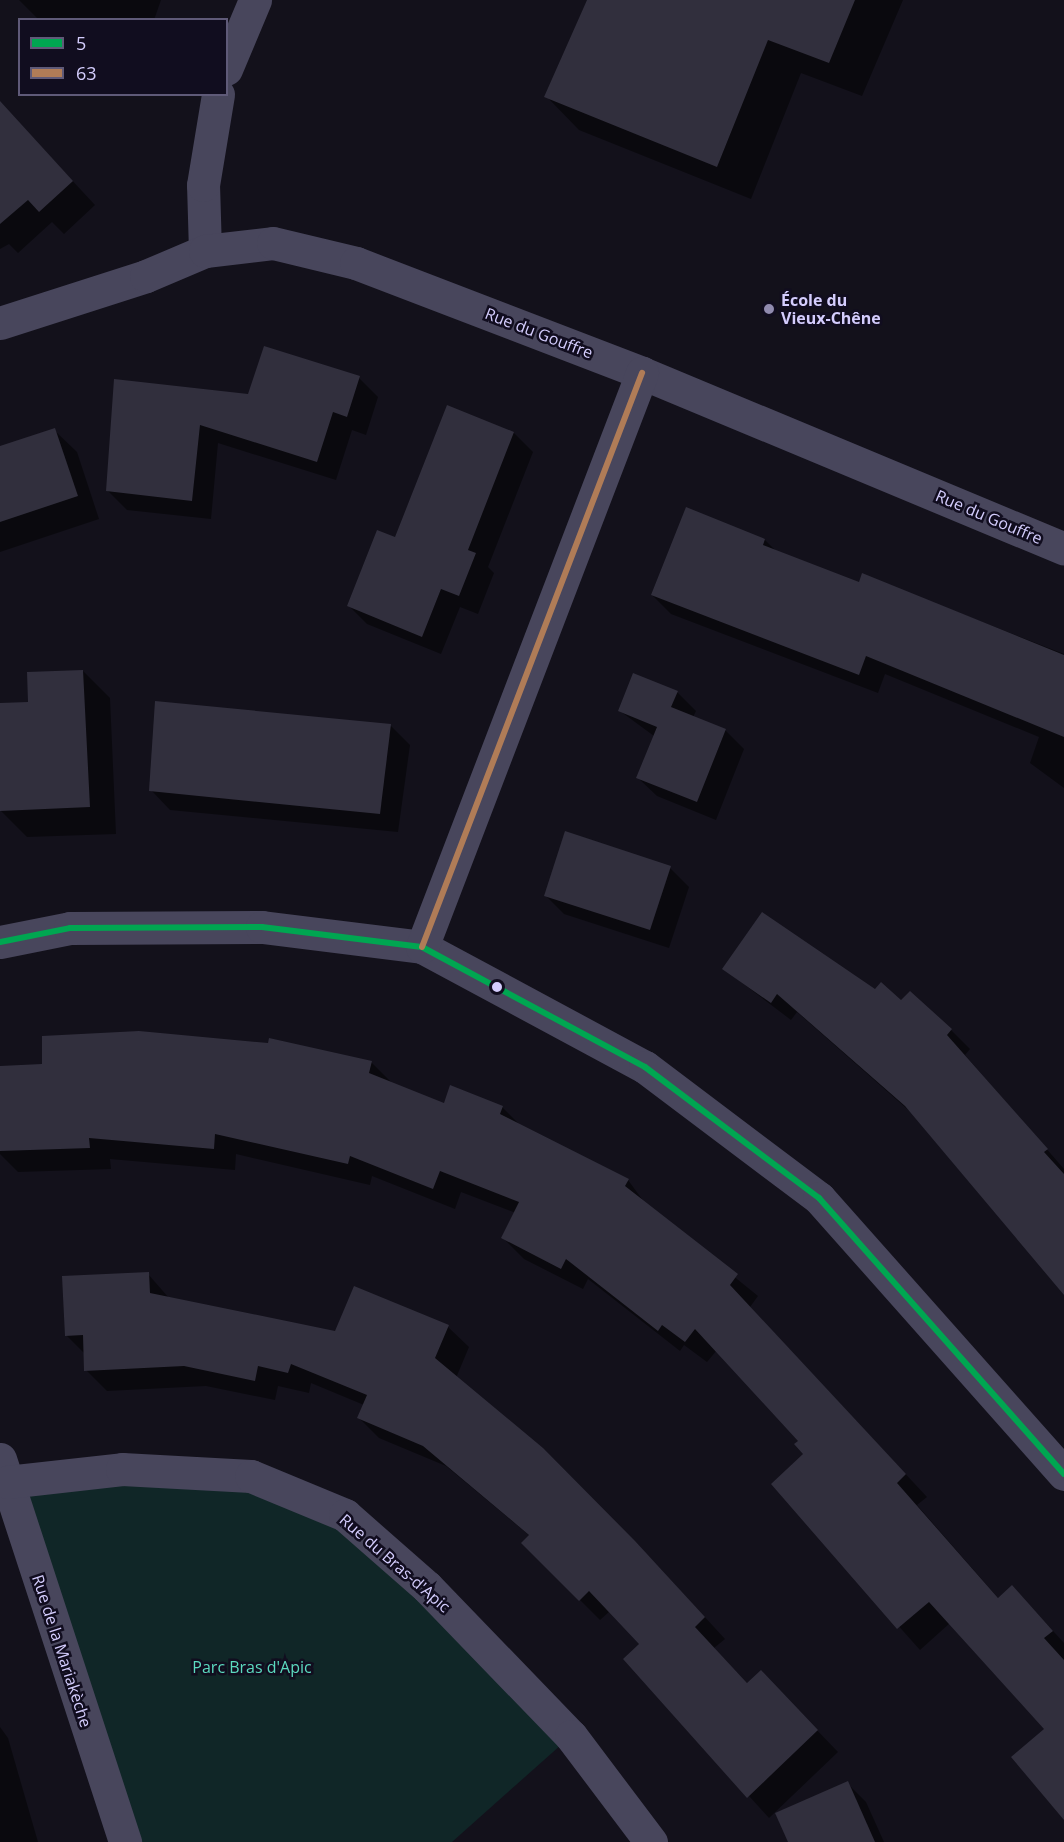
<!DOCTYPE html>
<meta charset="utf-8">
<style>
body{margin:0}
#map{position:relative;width:1064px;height:1842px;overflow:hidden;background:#13111b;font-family:"Open Sans",sans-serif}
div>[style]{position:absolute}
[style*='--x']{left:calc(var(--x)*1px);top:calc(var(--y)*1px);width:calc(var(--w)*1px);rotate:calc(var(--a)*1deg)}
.green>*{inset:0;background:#102627}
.shadow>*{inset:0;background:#0007}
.building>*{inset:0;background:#312f3d}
.street>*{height:33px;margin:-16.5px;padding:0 16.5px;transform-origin:16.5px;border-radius:16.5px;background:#48465c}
.bus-1>*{height:6px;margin:-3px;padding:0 3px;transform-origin:3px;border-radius:3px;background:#00a651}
.bus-2>*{height:6px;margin:-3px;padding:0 3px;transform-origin:3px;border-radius:3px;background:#b07c57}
.dots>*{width:16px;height:16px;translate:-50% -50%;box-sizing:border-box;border:3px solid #110d1f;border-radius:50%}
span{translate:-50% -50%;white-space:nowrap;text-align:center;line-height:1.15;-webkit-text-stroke:5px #110d1f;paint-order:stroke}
.poi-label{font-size:16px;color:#d4cdfd;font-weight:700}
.left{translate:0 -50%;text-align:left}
.street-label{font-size:16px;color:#d4cdfd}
.park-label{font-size:16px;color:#5cdabf}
.legend{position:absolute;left:18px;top:18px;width:210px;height:78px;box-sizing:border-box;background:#110d1f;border:2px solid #5f5a78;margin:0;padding:8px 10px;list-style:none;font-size:18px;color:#d4cdfd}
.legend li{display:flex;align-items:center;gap:12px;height:30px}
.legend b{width:30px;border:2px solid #5f5a78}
</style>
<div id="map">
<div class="green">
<div style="clip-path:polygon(251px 1476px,345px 1515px,571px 1736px,452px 1842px,125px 1842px,7px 1482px)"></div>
</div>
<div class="shadow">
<div style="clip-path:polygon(19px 0,161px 0,154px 20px,39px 20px)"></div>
<div style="clip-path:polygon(588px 0,903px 0,862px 96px,801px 73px,751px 199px,579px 130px,546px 96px)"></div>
<div style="clip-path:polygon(0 103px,95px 205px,64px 234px,52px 222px,18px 253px,9px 244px,0 249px)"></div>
<div style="clip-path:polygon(359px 378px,378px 397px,366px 435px,352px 430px,336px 480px,218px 443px,211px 519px,127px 510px,108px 491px,115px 380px,250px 396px)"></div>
<div style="clip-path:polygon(448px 407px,514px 433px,533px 452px,488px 567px,494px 573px,478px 614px,460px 607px,441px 654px,367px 624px,348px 605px,396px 539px)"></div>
<div style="clip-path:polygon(54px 430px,77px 452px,99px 519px,0 552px,0 447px)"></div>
<div style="clip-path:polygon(765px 540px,777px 552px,860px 584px,863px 575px,1064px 654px,1064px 788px,1030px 763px,1039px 737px,885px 674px,878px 693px,671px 614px,652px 595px)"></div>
<div style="clip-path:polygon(83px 671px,110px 698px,116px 834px,27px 837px,0 810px,0 704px,30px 703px)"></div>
<div style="clip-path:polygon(677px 692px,696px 711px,693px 717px,725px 730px,744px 749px,716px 820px,657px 796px,638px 778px,654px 736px,620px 711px)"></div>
<div style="clip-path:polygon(391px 726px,410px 745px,398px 832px,170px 810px,151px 790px)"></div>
<div style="clip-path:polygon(670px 868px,689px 887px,669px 948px,564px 914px,545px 895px)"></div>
<div style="clip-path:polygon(724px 969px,876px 991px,951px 1030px,970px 1049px,965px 1055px,1064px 1169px,1064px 1292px,914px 1115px,797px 1012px,791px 1020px)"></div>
<div style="clip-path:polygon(371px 1062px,393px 1084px,444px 1104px,502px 1107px,522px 1127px,628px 1180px,647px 1206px,758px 1296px,750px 1307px,927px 1497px,917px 1505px,999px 1599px,1033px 1609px,1064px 1643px,1064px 1817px,1046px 1729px,950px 1623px,920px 1650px,773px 1485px,805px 1454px,800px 1441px,717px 1350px,707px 1362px,684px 1345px,680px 1351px,588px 1279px,583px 1289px,524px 1259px,503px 1238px,516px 1213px,461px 1192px,455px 1209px,372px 1176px,370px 1185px,236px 1154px,235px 1170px,110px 1159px,111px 1169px,18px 1172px,0 1154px,0 1067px)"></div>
<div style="clip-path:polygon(148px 1274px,169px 1298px,336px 1333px,448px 1327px,469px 1347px,456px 1378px,656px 1564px,725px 1639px,714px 1648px,748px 1684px,781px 1693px,838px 1752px,769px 1818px,625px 1659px,641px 1644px,610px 1611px,600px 1620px,523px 1543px,530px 1536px,446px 1466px,379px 1438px,359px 1418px,364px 1405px,311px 1383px,309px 1393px,278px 1386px,275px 1400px,206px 1386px,107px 1391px,86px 1370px,85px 1354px,66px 1335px)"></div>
<div style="clip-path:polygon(0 1727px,8px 1738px,38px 1842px,0 1842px)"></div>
<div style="clip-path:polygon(847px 1783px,866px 1802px,884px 1842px,790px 1842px)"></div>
</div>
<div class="building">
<div style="clip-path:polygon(587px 0,855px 0,829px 63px,768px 40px,717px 167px,544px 97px)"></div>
<div style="clip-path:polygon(0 101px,73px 181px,39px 212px,28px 200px,0 224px)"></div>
<div style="clip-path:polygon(264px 346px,360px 376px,347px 417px,333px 412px,317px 462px,200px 425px,192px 501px,106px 491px,114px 379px,248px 394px)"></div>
<div style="clip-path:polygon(447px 405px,514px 432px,468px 550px,476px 553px,459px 596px,441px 589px,422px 637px,347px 606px,377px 530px,395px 537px)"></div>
<div style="clip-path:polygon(55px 428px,78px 496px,0 522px,0 446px)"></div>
<div style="clip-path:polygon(686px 507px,765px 539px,763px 545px,859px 582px,862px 573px,1064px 655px,1064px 737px,866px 656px,859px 675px,651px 595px)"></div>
<div style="clip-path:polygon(83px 670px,90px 807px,0 811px,0 703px,28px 702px,27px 672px)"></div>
<div style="clip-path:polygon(633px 673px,678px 691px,671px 707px,726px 729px,697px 802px,636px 778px,657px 727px,618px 711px)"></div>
<div style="clip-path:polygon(155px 701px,391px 724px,380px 814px,149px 791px)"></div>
<div style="clip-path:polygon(565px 831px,671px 866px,650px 930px,544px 896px)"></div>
<div style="clip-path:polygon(762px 912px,875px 989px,881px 982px,901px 1000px,910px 991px,952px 1029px,947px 1035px,1048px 1149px,1044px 1152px,1064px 1174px,1064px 1295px,905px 1106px,777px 994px,771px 1003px,722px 969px)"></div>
<div style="clip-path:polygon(139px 1031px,268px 1043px,269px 1038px,372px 1061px,369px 1073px,444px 1103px,450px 1085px,503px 1106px,500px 1114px,629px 1179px,625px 1186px,738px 1274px,730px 1285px,906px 1474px,897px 1483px,998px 1598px,1012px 1585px,1053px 1631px,1044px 1638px,1064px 1660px,1064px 1820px,1011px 1757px,1044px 1729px,929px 1602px,897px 1629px,771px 1484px,803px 1454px,794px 1444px,798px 1441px,695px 1329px,685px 1342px,662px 1325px,658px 1331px,566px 1259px,561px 1269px,501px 1238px,519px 1202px,440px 1171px,433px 1189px,350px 1156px,348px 1164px,215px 1134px,214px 1149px,89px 1138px,90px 1148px,0 1151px,0 1066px,42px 1064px,42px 1036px)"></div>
<div style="clip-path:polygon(149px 1272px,150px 1293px,335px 1331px,354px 1286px,449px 1325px,435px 1358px,543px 1448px,635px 1541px,705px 1617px,695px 1627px,747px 1683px,761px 1670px,818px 1730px,747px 1798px,623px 1659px,639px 1644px,589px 1591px,579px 1601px,521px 1543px,529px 1535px,423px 1446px,357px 1418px,367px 1395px,291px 1364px,288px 1373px,258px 1366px,255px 1381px,184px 1366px,84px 1371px,83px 1335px,65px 1336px,62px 1276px)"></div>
<div style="clip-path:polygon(848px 1781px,875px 1842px,788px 1842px,775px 1813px)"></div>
</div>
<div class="street">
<div style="--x:226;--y:69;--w:75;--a:-67.2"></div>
<div style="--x:205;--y:251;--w:66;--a:-91.7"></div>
<div style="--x:203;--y:185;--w:92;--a:-80.6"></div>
<div style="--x:0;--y:323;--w:153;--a:-17.8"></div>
<div style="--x:146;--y:276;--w:64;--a:-23"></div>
<div style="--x:205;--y:251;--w:68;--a:-6.7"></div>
<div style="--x:273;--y:243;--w:85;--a:13.5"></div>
<div style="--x:356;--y:263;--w:306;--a:21"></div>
<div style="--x:642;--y:373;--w:457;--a:22.6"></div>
<div style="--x:0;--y:942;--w:71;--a:-11.3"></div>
<div style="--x:70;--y:928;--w:192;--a:-0.3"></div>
<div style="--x:262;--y:927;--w:161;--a:7.1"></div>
<div style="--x:422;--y:947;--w:253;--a:28.3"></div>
<div style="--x:645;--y:1067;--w:218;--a:37"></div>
<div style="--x:819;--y:1198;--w:369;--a:48.4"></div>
<div style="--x:422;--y:947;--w:615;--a:-69.03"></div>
<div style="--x:0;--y:1459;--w:403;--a:71.9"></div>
<div style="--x:7;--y:1482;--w:116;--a:-6.4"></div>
<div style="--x:122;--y:1469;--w:129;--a:3.1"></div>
<div style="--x:251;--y:1476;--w:102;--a:22.5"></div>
<div style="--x:345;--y:1515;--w:109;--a:41.3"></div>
<div style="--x:427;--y:1587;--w:207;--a:46"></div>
<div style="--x:571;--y:1736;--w:133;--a:53"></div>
</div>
<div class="bus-1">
<div style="--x:0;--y:942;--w:71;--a:-11.3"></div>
<div style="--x:70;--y:928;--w:192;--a:-0.3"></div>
<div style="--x:262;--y:927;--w:161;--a:7.1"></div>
<div style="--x:422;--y:947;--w:253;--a:28.3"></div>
<div style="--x:645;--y:1067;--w:218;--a:37"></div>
<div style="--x:819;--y:1198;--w:369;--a:48.4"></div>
</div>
<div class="bus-2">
<div style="--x:422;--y:947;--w:615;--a:-69.03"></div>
</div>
<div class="dots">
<div style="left:769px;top:309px;background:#908bae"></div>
<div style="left:497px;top:987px;background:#d4cdfd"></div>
</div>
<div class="poi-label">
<span class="left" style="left:781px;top:309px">École du<br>Vieux-Chêne</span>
</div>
<div class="street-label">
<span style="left:539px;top:333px;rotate:21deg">Rue du Gouffre</span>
<span style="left:989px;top:517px;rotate:23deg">Rue du Gouffre</span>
<span style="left:395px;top:1563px;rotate:41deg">Rue du Bras-d'Apic</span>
<span style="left:62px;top:1651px;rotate:72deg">Rue de la Mariakèche</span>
</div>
<div class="park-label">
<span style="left:252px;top:1667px">Parc Bras d'Apic</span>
</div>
<ul class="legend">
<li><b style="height:8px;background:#00a651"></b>5</li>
<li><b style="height:8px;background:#b07c57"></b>63</li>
</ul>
</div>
